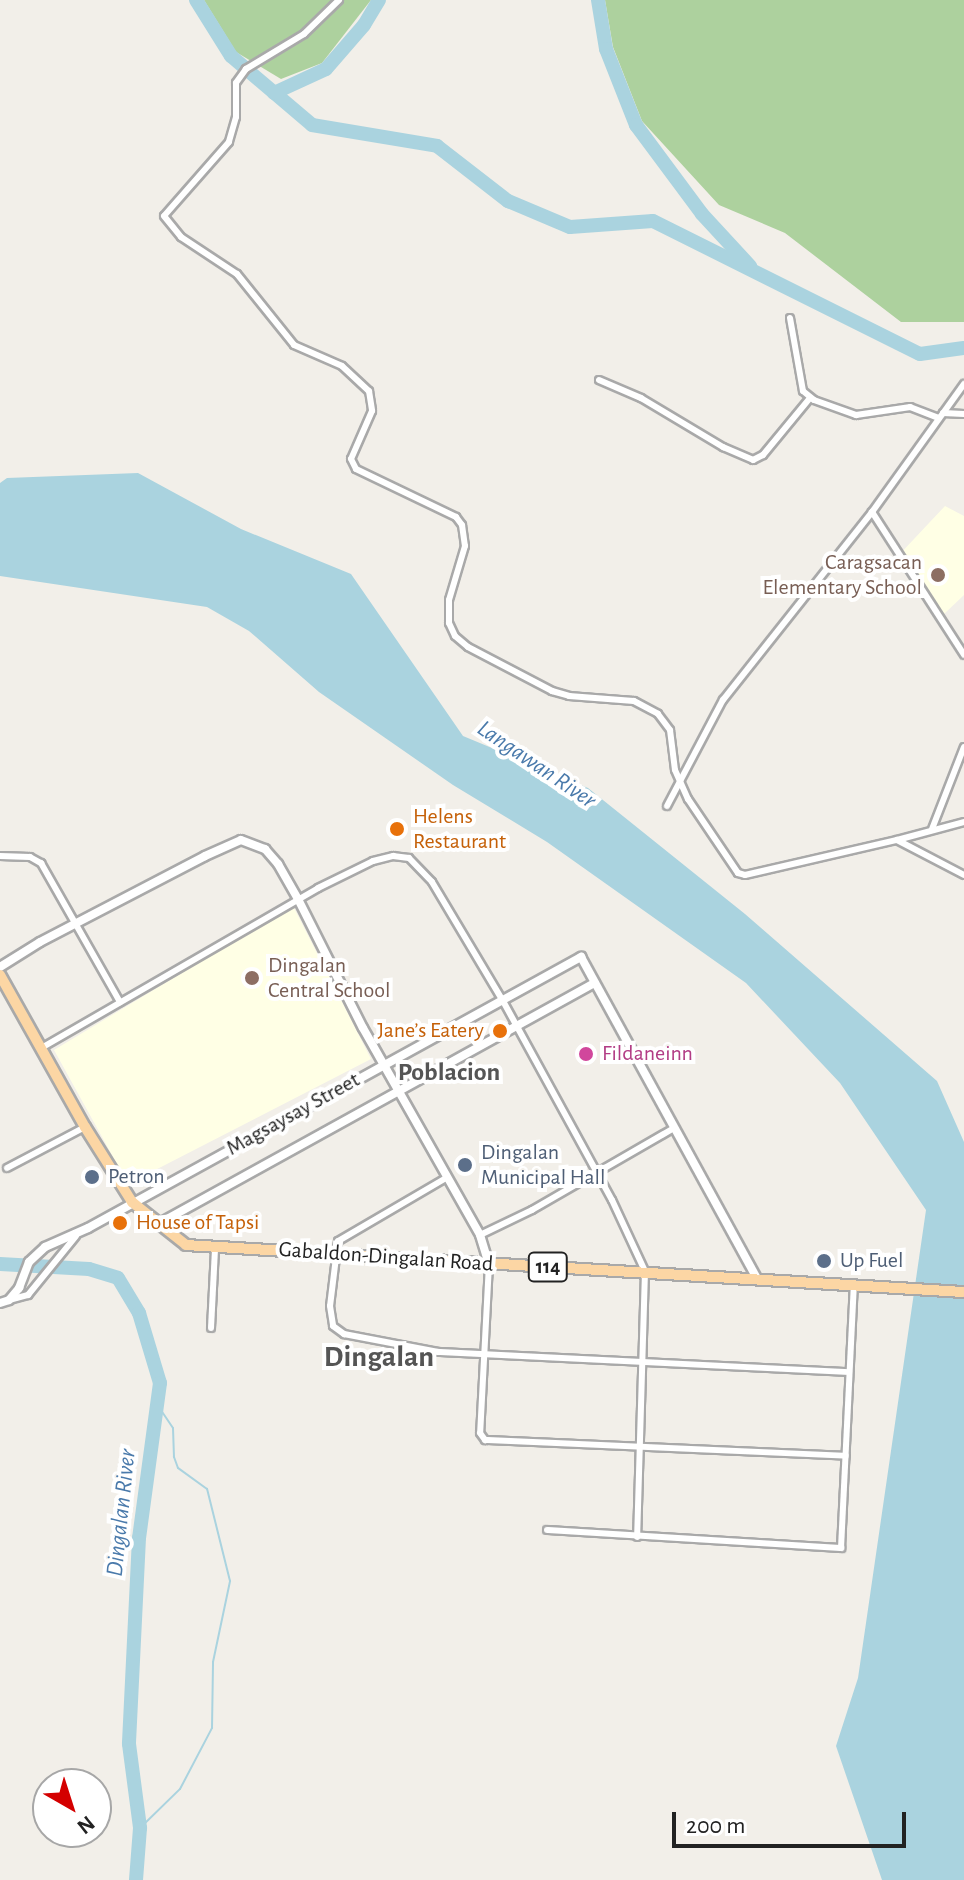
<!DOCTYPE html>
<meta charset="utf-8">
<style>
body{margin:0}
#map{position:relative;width:964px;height:1880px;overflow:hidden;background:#f2efe9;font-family:"Alegreya Sans",sans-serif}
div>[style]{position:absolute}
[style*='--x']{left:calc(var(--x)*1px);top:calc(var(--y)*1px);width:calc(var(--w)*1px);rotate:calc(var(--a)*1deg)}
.education>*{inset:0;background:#ffffe5}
.forest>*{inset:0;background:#add19e}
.water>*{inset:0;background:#aad3df}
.stream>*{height:2px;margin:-1px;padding:0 1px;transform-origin:1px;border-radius:1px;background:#aad3df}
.river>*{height:14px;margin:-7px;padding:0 7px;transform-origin:7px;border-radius:7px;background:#aad3df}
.roads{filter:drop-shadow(2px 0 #a9a9a9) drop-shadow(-2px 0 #a9a9a9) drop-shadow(0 2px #a9a9a9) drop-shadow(0 -2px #a9a9a9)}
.minor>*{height:6px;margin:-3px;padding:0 3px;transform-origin:3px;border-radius:3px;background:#fff}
.tertiary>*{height:8px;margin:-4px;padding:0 4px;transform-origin:4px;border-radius:4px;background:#fff}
.primary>*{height:10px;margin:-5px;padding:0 5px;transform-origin:5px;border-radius:5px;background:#fcd6a4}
.dots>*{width:22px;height:22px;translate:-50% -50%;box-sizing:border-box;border:4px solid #fff;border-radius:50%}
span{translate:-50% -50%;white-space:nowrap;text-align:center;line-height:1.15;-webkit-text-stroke:8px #fff;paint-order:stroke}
.shield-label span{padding:2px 6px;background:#fff;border:2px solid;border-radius:6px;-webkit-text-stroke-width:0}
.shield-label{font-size:20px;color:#222;font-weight:700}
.education-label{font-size:22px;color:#785e54}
.right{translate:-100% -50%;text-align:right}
.left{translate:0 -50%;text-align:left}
.food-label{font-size:22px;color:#c56008}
.hotel-label{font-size:22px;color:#b23c85}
.street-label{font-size:22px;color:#222}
.service-label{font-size:22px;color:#4e5e75}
.water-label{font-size:24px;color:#4a7aab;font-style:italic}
.quarter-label{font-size:26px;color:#555;font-weight:700}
.district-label{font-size:30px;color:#555;font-weight:700}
.north{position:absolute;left:32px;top:1768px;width:80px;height:80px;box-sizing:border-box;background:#fff;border:2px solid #a7a7a7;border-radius:50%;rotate:141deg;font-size:22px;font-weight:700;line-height:32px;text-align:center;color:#222}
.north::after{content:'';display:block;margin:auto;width:28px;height:36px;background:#d40000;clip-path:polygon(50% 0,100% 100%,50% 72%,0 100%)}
.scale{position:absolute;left:672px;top:1812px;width:234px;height:36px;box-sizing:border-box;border:4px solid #222;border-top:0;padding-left:10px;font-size:24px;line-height:28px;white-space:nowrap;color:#222;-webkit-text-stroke:6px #fff;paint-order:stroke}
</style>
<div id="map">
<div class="education">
<div style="clip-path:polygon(945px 506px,964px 516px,964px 595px,943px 615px,898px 556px)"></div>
<div style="clip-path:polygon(293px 906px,371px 1059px,128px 1184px,54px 1050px)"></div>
</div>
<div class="forest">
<div style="clip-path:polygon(204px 0,371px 0,322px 63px,281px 79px,236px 52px)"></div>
<div style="clip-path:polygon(605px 0,964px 0,964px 322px,901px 322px,785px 233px,719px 205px,642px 121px,613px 47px)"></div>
</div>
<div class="water">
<div style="clip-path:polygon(138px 473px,241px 529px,351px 574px,463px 736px,588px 788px,745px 914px,937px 1081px,964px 1142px,964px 1880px,882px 1880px,836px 1746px,858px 1678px,926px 1210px,840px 1083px,746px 983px,547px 842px,453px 785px,319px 692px,249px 631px,207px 607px,0 576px,0 483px,7px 478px)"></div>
</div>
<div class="stream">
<div style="--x:140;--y:1828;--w:56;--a:-44.3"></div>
<div style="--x:180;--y:1789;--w:69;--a:-62.3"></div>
<div style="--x:212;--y:1728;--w:66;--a:-89.1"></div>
<div style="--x:213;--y:1662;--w:83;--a:-78.1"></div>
<div style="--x:230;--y:1581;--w:95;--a:-104"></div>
<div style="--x:207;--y:1489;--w:36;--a:-144"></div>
<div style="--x:178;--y:1468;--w:12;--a:-110"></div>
<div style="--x:174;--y:1457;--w:29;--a:-92"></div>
<div style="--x:173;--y:1428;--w:29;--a:-124"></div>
</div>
<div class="river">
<div style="--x:196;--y:0;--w:66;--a:58"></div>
<div style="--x:231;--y:56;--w:106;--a:40.4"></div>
<div style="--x:312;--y:125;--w:127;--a:9.5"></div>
<div style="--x:437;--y:146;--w:90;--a:37.8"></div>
<div style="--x:508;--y:201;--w:67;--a:22.8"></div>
<div style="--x:570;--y:227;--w:83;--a:-4.1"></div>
<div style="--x:653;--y:221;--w:298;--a:26.5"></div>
<div style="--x:920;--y:354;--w:44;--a:-7.8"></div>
<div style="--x:598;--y:0;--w:50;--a:80.7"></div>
<div style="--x:606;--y:49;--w:82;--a:68.5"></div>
<div style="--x:636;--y:125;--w:111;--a:53.4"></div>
<div style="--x:702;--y:214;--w:71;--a:47.3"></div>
<div style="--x:274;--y:93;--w:57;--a:-24.8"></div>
<div style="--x:326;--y:69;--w:58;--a:-49.2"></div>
<div style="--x:364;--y:25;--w:29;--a:-59"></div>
<div style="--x:0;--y:1264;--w:89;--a:3.2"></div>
<div style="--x:89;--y:1269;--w:30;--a:17"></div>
<div style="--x:118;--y:1278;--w:41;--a:59"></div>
<div style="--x:139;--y:1313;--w:73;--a:73.3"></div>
<div style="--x:160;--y:1383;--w:156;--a:97.7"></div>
<div style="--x:139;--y:1538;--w:206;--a:92.8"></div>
<div style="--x:129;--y:1744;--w:85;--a:82.5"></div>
<div style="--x:140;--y:1828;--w:52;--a:94.4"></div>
</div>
<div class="roads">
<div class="minor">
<div style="--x:339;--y:0;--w:49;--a:135.8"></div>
<div style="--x:304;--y:34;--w:68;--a:148.9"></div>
<div style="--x:246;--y:69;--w:17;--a:126"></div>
<div style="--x:236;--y:83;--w:34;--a:90"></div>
<div style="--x:236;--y:117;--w:26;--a:106"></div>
<div style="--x:229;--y:142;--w:98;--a:131.3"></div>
<div style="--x:164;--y:216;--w:27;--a:51"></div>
<div style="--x:181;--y:237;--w:67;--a:33.5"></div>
<div style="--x:237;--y:274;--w:91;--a:51.2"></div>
<div style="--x:294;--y:345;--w:52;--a:23.6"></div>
<div style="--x:342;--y:366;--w:37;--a:43"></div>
<div style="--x:369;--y:391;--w:20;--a:81"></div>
<div style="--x:372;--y:411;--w:52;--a:113.6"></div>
<div style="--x:351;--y:459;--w:11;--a:63"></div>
<div style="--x:356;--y:469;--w:111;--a:25.6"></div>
<div style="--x:456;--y:517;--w:10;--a:53"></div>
<div style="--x:462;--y:525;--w:21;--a:82"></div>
<div style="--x:465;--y:546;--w:56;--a:106.5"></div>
<div style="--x:449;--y:600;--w:23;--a:90"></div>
<div style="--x:449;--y:623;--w:14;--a:65"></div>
<div style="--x:455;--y:636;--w:17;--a:40"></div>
<div style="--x:468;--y:647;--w:95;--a:27.6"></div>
<div style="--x:552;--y:691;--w:18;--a:16"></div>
<div style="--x:569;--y:696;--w:65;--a:4.4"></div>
<div style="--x:634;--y:701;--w:27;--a:28"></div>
<div style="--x:658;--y:714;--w:20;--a:53"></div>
<div style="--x:670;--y:730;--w:40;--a:82.9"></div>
<div style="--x:675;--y:770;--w:32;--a:66"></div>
<div style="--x:688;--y:799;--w:89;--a:56"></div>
<div style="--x:738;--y:873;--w:7;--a:16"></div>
<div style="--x:745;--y:875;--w:156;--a:-13"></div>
<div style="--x:897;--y:840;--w:76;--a:27.6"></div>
<div style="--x:790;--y:318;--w:74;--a:79.9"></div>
<div style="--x:803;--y:391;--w:14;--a:39"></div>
<div style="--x:814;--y:400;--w:45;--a:19.7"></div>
<div style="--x:856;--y:415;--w:55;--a:-8.4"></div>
<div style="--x:910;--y:407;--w:31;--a:21"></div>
<div style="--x:599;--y:380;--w:46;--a:23.2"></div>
<div style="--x:641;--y:398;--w:96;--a:30.9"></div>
<div style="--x:723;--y:447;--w:33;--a:23"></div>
<div style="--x:753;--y:460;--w:11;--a:-27"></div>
<div style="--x:763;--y:455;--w:74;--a:-50.5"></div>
<div style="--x:943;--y:413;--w:21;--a:3"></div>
<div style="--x:872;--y:512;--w:170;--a:57.2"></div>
<div style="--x:667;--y:806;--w:120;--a:-62.2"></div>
<div style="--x:723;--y:700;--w:240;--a:-51.6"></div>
<div style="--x:872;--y:512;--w:158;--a:-54.3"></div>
<div style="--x:932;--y:829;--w:88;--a:-68.7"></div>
<div style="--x:897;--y:840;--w:69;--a:-15"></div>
<div style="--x:0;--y:856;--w:30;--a:2"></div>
<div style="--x:30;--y:857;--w:13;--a:29"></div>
<div style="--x:41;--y:863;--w:160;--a:60.4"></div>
<div style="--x:43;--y:1047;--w:318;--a:-30"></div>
<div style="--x:318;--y:888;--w:61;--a:-26.1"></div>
<div style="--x:373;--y:861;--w:21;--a:-14"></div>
<div style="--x:393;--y:856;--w:16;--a:7"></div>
<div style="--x:409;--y:858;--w:33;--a:46"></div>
<div style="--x:432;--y:882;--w:139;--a:59.2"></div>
<div style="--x:503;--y:1001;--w:227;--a:61.3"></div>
<div style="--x:612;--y:1200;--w:78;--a:65.1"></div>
<div style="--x:645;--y:1271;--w:266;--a:91.7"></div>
<div style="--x:7;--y:1168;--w:88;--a:-27.7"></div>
<div style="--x:446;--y:1178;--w:125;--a:149.7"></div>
<div style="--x:338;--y:1241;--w:65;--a:97"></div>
<div style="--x:330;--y:1306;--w:20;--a:81"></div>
<div style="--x:333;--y:1326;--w:14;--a:36"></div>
<div style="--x:344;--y:1334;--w:96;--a:10.8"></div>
<div style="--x:438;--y:1352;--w:409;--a:2.8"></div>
<div style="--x:480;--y:1235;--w:58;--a:-25.7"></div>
<div style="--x:532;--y:1210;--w:164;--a:-30"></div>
<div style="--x:489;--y:1264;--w:169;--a:93"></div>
<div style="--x:480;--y:1433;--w:9;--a:54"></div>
<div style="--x:485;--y:1440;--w:361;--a:2.5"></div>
<div style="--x:9;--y:1300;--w:20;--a:-15"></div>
<div style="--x:28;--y:1295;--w:76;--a:-50.9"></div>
<div style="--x:211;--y:1328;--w:79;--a:-87.1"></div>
<div style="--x:547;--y:1530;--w:295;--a:3.5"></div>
<div style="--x:841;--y:1548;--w:262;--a:-87.2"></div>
</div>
<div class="tertiary">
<div style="--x:0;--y:967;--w:47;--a:-32"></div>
<div style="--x:40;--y:942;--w:186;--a:-27.5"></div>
<div style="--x:205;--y:856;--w:39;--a:-24"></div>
<div style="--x:241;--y:840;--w:26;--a:21"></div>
<div style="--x:265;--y:849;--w:20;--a:49"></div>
<div style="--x:278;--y:864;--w:40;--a:60.3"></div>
<div style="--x:298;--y:899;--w:144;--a:63.3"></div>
<div style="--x:363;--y:1028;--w:238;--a:60.5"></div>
<div style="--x:480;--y:1235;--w:30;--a:73"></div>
<div style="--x:158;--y:1224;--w:499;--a:-28.9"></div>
<div style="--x:0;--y:1303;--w:9;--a:-18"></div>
<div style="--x:9;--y:1300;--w:16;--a:-50"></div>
<div style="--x:19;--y:1288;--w:28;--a:-69"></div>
<div style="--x:29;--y:1262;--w:22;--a:-43"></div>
<div style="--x:45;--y:1247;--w:47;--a:-23.8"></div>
<div style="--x:88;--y:1228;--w:563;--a:-28.8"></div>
<div style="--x:581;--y:957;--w:366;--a:61.3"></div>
</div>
<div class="primary">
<div style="--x:0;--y:975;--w:174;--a:60.8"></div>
<div style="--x:85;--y:1127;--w:89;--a:57.9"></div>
<div style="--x:132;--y:1202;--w:69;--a:38.5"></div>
<div style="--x:186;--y:1245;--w:779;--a:3.46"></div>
</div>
</div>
<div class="dots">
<div style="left:938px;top:575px;background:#8d6e63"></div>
<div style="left:397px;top:829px;background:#e8710a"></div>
<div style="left:252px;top:978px;background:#8d6e63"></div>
<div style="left:500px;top:1031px;background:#e8710a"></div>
<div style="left:586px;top:1054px;background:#d1479c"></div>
<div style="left:465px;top:1165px;background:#5c6f8a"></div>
<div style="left:92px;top:1177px;background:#5c6f8a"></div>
<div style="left:120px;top:1223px;background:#e8710a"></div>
<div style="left:824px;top:1261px;background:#5c6f8a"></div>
</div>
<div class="shield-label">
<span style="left:548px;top:1267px">114</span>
</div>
<div class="education-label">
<span class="right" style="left:922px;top:575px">Caragsacan<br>Elementary School</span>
<span class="left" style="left:268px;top:978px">Dingalan<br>Central School</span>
</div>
<div class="food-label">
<span class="left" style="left:413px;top:829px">Helens<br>Restaurant</span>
<span class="right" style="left:484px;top:1031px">Jane’s Eatery</span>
<span class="left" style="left:136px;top:1223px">House of Tapsi</span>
</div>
<div class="hotel-label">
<span class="left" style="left:602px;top:1054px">Fildaneinn</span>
</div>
<div class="street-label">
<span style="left:293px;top:1114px;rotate:-29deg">Magsaysay Street</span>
<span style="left:386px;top:1257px;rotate:4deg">Gabaldon-Dingalan Road</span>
</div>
<div class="service-label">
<span class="left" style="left:481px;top:1165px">Dingalan<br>Municipal Hall</span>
<span class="left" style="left:108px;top:1177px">Petron</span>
<span class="left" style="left:840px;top:1261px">Up Fuel</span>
</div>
<div class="water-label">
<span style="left:536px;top:765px;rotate:34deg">Langawan River</span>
<span style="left:122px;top:1513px;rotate:-84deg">Dingalan River</span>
</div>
<div class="quarter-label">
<span style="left:449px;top:1073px">Poblacion</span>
</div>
<div class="district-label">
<span style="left:379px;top:1357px">Dingalan</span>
</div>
<div class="north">N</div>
<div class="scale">200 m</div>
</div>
